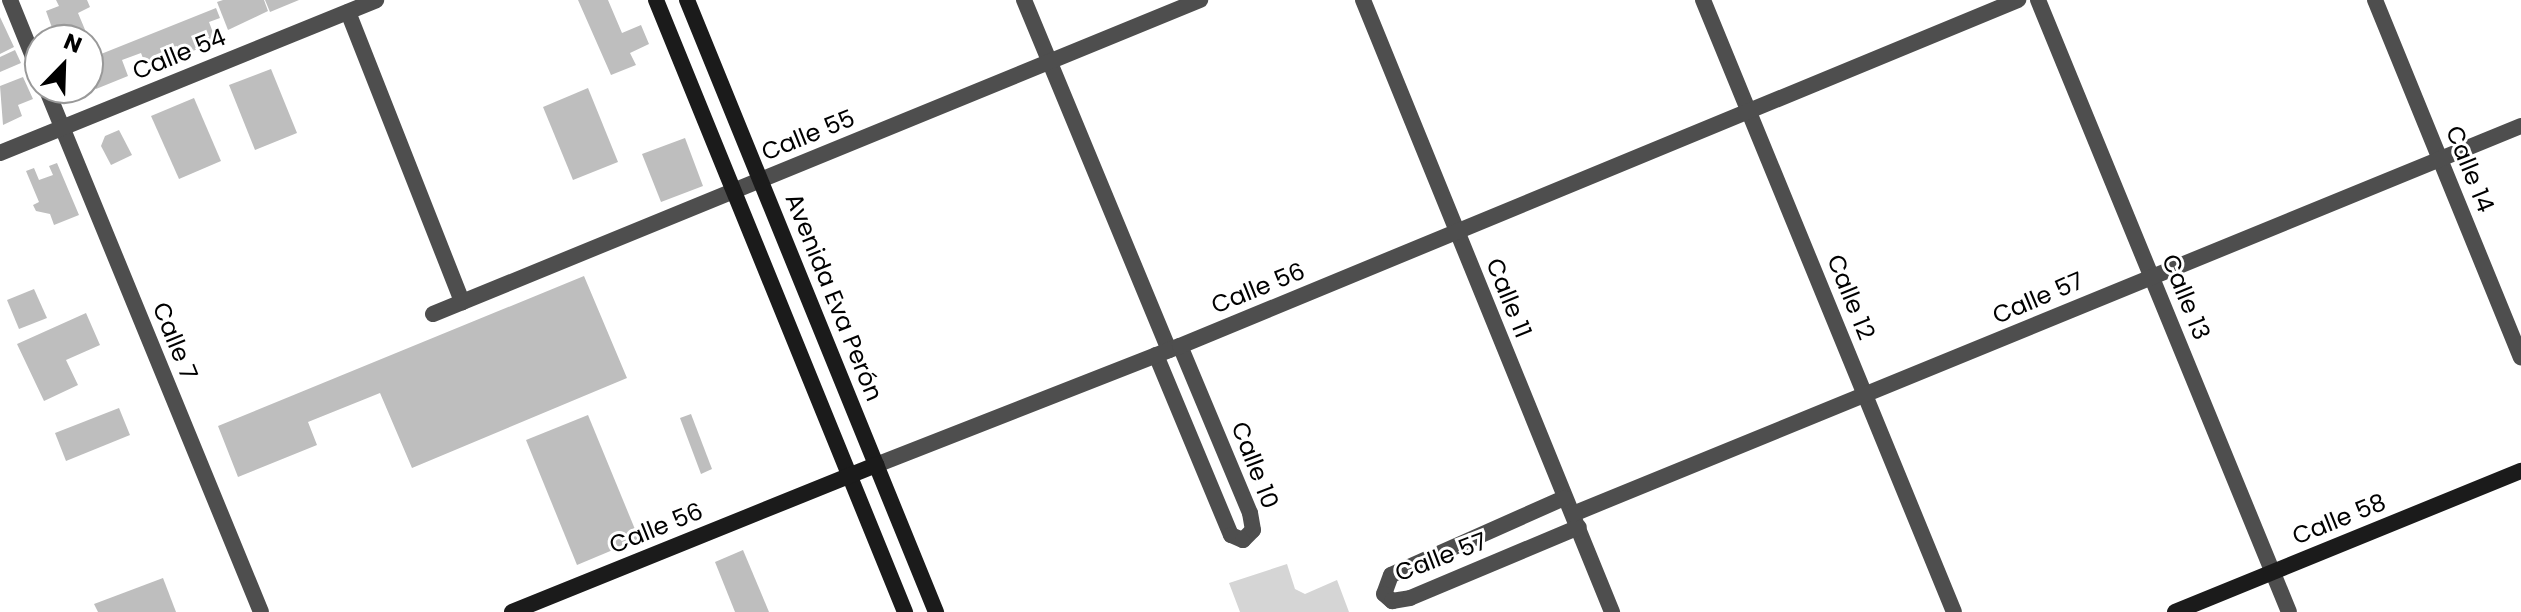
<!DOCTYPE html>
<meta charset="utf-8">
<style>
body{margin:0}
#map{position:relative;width:2521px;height:612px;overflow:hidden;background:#fff;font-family:Poppins,sans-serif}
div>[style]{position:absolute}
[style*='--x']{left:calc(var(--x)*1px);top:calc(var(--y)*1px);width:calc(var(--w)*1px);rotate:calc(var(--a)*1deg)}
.green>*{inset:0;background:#d5d5d5}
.building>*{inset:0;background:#bebebe}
.minor>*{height:16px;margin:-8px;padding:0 8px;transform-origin:8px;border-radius:8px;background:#4e4e4e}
.secondary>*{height:16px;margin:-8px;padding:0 8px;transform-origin:8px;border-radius:8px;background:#1b1b1b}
span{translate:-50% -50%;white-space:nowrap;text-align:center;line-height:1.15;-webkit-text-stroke:6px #fff;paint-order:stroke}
.street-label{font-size:24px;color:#000}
.north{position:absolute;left:24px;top:24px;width:80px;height:80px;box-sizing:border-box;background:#fff;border:2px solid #999;border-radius:50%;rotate:23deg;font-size:22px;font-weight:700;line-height:32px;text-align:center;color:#000}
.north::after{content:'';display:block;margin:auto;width:28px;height:36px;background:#000;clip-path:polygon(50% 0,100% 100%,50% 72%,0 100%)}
</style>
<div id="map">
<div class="green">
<div style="clip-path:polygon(1287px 564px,1295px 589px,1305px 594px,1337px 580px,1349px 612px,1240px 612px,1229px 583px)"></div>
</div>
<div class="building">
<div style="clip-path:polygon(56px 0,87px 0,90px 7px,78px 13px,96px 56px,216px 8px,220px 18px,209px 22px,215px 38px,196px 45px,198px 49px,182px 55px,177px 46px,168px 48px,167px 56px,146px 66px,141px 53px,122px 60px,128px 76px,96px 89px,88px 75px,88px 40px,56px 39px,46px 11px,59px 6px)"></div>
<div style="clip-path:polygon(223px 0,264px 0,268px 11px,228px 30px,217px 2px)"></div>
<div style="clip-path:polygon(265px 0,299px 0,270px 12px)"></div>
<div style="clip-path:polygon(578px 0,608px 0,622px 33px,641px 25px,649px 44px,630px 53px,636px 65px,611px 75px)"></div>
<div style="clip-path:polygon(0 17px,14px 47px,0 54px)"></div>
<div style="clip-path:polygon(15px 50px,21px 63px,0 72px,0 57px)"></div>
<div style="clip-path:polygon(271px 69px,297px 133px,255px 150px,229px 85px)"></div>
<div style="clip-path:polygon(23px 77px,33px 99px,18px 105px,22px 116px,3px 125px,0 86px)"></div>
<div style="clip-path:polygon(588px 88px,618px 162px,573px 180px,543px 107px)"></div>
<div style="clip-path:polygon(194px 98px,221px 161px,179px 179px,151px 116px)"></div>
<div style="clip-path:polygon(119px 130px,132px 155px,111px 165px,101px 146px,105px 136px)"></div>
<div style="clip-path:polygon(685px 138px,703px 186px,661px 202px,642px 154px)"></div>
<div style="clip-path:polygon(57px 163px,79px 215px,54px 225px,50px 214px,36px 211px,33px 205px,39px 202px,26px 171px,34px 168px,39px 180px,53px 175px,49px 166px)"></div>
<div style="clip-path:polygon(584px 276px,627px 378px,412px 468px,380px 393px,308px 422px,317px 445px,238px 477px,218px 426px)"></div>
<div style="clip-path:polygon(34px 289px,47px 318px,19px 329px,7px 300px)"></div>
<div style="clip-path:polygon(86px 313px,100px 345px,66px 360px,78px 385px,44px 401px,17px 344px)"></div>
<div style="clip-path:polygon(119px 408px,130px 435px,66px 461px,55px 433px)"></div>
<div style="clip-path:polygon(691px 414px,712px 469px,701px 474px,680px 418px)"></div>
<div style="clip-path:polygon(588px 415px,639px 539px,577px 565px,526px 440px)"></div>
<div style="clip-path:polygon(743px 550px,769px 612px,735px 612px,715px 562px)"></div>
<div style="clip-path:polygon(163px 578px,176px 612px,98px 612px,94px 604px)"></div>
</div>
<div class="minor">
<div style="--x:10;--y:0;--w:80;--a:67.9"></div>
<div style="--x:1024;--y:0;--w:379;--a:67.5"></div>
<div style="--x:1363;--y:0;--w:661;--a:67.86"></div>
<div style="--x:1703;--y:0;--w:661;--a:67.7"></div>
<div style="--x:2038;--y:0;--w:661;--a:67.7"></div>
<div style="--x:2375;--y:0;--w:386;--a:67.8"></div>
<div style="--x:348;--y:12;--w:312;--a:68.5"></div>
<div style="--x:46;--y:88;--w:566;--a:67.69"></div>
<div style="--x:0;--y:153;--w:406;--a:-22.1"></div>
<div style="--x:433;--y:314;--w:829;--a:-22.26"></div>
<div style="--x:1156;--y:355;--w:195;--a:67.4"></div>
<div style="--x:1231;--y:535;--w:13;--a:23"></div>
<div style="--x:1243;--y:540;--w:14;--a:-45"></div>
<div style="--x:1253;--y:530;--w:17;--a:-100"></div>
<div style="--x:1250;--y:513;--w:181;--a:-112.7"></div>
<div style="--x:876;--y:465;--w:326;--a:-21.4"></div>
<div style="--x:1180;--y:346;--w:907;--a:-22.44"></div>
<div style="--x:1564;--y:498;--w:189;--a:156"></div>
<div style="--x:1391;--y:575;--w:20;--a:110"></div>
<div style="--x:1384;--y:594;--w:11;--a:41"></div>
<div style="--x:1392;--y:601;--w:18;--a:-9"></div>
<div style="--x:1410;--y:598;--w:183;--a:-22.8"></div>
<div style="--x:1573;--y:514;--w:1024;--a:-22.26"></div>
</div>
<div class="secondary">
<div style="--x:656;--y:0;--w:661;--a:67.86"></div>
<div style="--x:687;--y:0;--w:661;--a:67.86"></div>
<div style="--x:512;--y:612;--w:393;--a:-22"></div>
<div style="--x:2175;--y:612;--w:374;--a:-22.2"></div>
</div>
<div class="street-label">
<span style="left:179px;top:54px;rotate:-22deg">Calle 54</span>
<span style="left:808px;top:135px;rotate:-22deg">Calle 55</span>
<span style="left:2470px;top:169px;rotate:68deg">Calle 14</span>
<span style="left:1258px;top:288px;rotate:-22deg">Calle 56</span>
<span style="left:834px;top:297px;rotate:68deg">Avenida Eva Perón</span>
<span style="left:1851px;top:297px;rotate:68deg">Calle 12</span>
<span style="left:2186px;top:297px;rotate:68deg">Calle 13</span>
<span style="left:1509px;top:298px;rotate:68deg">Calle 11</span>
<span style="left:2038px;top:298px;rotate:-23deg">Calle 57</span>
<span style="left:175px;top:341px;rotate:68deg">Calle 7</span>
<span style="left:1255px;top:465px;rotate:69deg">Calle 10</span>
<span style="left:2339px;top:519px;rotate:-22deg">Calle 58</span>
<span style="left:656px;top:528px;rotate:-22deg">Calle 56</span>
<span style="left:1441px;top:557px;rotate:-21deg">Calle 57</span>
</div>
<div class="north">N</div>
</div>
